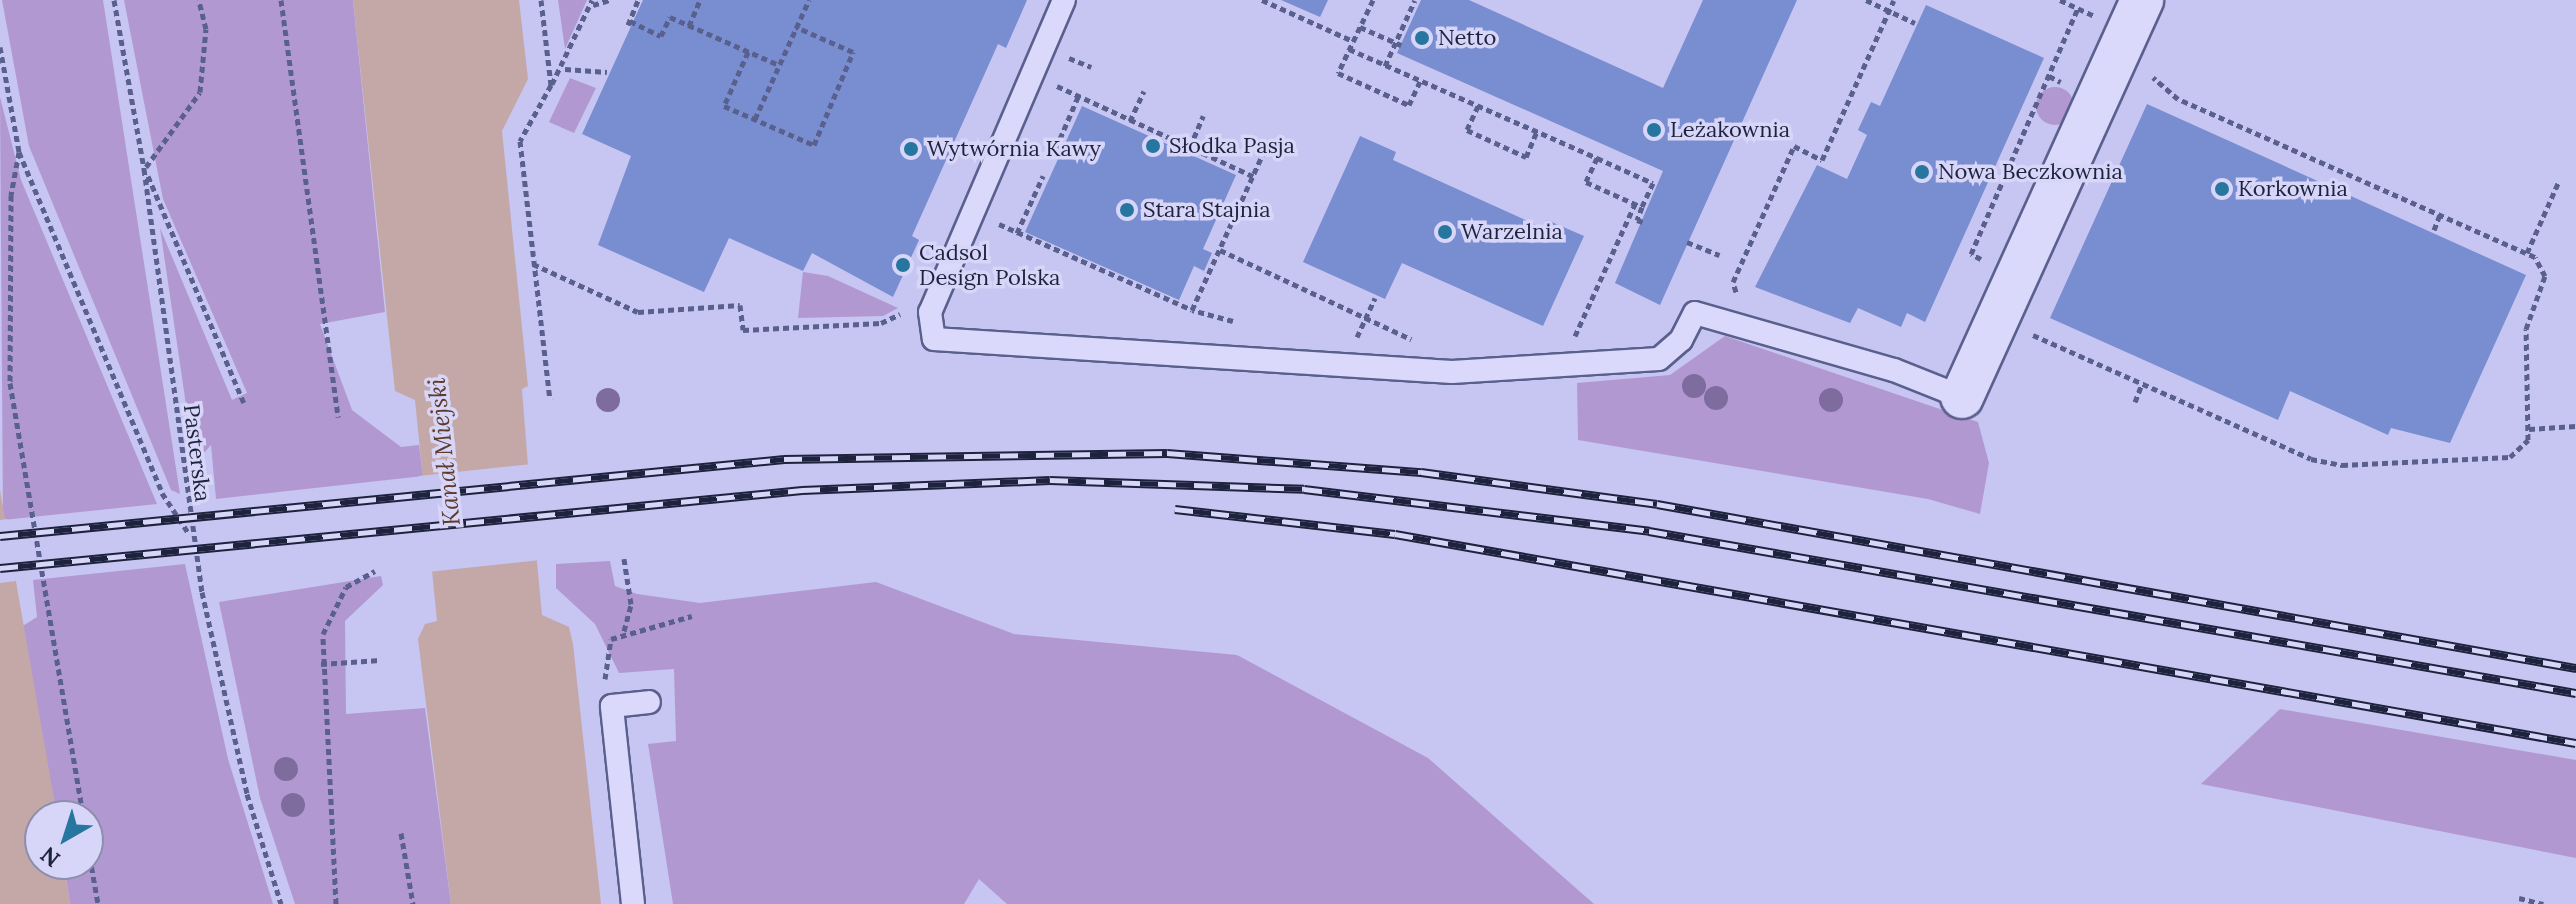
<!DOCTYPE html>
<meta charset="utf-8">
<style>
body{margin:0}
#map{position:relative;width:2576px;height:904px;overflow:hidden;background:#c7c5f1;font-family:Lora,serif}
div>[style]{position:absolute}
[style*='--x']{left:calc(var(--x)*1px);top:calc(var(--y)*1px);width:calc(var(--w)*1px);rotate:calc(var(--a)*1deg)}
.green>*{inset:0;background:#b298d0}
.round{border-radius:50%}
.water>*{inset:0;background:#c4a8a7}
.pier>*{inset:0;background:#c7c5f1}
.building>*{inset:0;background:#798dd1}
.path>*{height:5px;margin-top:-2.5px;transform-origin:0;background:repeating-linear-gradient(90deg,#5a608d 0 6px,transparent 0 10px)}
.roads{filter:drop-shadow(2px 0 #5a608d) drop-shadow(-2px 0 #5a608d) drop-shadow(0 2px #5a608d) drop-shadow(0 -2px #5a608d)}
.service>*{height:22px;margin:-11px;padding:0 11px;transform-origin:11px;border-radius:11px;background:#dbd9fb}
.minor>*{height:42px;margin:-21px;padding:0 21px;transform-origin:21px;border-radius:21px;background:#dbd9fb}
.rail>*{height:9px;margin-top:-4.5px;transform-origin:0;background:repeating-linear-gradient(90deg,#d7d5f8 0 18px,#1e233d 0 36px);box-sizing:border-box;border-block:2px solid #1e233d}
.trees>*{width:24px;height:24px;margin:-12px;border-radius:50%;background:#7f6c9e}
.dots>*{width:22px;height:22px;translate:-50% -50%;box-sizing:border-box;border:4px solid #d7d5f8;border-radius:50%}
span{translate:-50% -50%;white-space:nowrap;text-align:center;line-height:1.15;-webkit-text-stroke:7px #d7d5f8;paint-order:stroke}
.poi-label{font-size:22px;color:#1e233d}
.left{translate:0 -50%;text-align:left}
.street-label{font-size:22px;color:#1e233d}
.water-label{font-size:24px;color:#5d3b2d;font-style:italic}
.north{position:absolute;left:24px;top:800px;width:80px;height:80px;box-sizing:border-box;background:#d7d5f8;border:2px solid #8d8ead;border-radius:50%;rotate:219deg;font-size:22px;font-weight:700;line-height:32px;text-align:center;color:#1e233d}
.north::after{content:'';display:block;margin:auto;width:28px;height:36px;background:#2676a0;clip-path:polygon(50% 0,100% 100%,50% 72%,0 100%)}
</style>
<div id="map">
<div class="green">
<div style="clip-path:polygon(2px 0,103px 0,180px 494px,171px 490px,29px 146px)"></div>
<div style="clip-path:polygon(124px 0,353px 0,385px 312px,320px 324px,352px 410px,401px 447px,419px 445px,423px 476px,216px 499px,211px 445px,203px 454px,206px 492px,199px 493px,160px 228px,232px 400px,247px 393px,163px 199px)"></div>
<div style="clip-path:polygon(558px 0,587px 0,565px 49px)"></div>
<div style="clip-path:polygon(570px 78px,596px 88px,574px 133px,549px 122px)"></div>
<div class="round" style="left:2036px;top:87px;width:38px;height:38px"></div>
<div style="clip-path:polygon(0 97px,21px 180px,157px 504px,3px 520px)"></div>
<div style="clip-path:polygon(803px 272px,828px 276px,898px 308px,883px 316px,798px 318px)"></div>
<div style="clip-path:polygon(1725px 336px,1978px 422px,1989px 463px,1980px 514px,1928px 499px,1578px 440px,1577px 383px,1670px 375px)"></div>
<div style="clip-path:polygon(610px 561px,615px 586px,637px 594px,700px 603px,876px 582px,1014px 634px,1237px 655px,1428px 758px,1594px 904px,1007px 904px,979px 879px,964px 904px,673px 904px,648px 744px,676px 741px,674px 669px,619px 673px,595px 624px,556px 588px,556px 564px)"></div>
<div style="clip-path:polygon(185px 564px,228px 759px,273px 904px,70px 904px,64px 864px,88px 864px,88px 816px,57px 816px,21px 627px,37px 617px,33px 580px)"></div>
<div style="clip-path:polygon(381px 576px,383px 585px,345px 621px,346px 714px,425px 708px,451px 904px,295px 904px,260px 798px,219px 602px)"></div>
<div style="clip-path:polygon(2280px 709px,2576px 760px,2576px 858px,2201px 784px)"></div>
</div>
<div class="water">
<div style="clip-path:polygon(353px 0,519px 0,528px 79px,502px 131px,528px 386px,522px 389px,528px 466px,542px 615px,569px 627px,573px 644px,601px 904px,451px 904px,418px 639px,425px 624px,437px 621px,415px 400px,395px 391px)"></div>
<div style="clip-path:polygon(0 490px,57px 816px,40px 816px,40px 864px,64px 864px,70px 904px,0 904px)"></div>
</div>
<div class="pier">
<div style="clip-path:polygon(532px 464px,541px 560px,428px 572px,419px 476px)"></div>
<div style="clip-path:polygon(7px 519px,16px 581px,0 583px,0 520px)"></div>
</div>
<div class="building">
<div style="clip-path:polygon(643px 0,1027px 0,1006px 48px,998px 44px,912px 236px,919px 240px,893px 297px,812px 253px,803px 271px,729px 238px,704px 292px,598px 245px,631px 156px,582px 134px)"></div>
<div style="clip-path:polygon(1281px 0,1328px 0,1320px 17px)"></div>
<div style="clip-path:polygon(1421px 0,1469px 0,1663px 88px,1703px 0,1797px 0,1660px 305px,1615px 283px,1663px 171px,1397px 53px)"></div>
<div style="clip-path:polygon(1926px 5px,2044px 58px,1925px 322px,1907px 313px,1901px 327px,1858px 308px,1850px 323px,1755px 287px,1817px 165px,1847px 179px,1867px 135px,1858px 130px,1871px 102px,1880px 106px)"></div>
<div style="clip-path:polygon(2147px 104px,2526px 275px,2450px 443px,2391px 428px,2388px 435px,2290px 391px,2278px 420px,2050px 318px)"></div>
<div style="clip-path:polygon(1082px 106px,1236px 175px,1203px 249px,1212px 253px,1204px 271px,1194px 266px,1179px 300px,1025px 232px)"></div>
<div style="clip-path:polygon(1360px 136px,1396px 152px,1393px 160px,1543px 228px,1547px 220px,1584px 236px,1543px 326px,1402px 263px,1385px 299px,1303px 262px)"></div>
</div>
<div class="path">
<div style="--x:114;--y:0;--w:172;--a:79.9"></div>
<div style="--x:144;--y:169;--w:427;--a:82.2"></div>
<div style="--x:202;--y:592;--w:207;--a:77.4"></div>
<div style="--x:247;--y:794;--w:115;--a:72.8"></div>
<div style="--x:281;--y:0;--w:421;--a:82.2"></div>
<div style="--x:541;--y:0;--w:86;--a:83.3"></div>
<div style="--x:551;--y:85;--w:64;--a:119"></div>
<div style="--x:520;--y:141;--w:260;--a:83.4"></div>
<div style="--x:1262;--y:0;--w:100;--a:24.3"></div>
<div style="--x:1373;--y:0;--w:81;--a:115.6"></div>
<div style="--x:1338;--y:73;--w:78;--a:24.3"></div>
<div style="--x:1409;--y:105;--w:26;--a:-65"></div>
<div style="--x:1866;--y:0;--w:54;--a:25.1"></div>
<div style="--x:2060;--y:0;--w:38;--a:25"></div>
<div style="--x:593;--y:5;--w:17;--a:-17"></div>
<div style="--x:630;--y:21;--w:34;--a:26"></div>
<div style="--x:661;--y:36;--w:21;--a:-65"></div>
<div style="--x:670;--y:17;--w:119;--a:23.8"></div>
<div style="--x:628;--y:25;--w:27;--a:-68"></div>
<div style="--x:689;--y:26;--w:28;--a:-67"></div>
<div style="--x:1360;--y:27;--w:45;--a:23.7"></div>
<div style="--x:0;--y:47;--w:107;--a:79.7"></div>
<div style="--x:19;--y:152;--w:370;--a:67.2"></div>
<div style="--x:162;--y:493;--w:49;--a:56.6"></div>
<div style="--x:1349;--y:49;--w:271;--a:23.7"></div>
<div style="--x:1597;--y:158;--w:26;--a:115"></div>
<div style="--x:1586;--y:182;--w:61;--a:24.1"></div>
<div style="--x:1642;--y:207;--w:14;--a:111"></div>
<div style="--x:1637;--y:220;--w:6;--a:18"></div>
<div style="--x:748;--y:52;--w:59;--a:114"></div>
<div style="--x:724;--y:106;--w:98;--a:23.4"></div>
<div style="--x:814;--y:145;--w:101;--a:-67.2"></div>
<div style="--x:853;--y:52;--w:62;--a:-156.3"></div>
<div style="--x:1069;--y:58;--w:24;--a:22"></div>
<div style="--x:1385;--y:66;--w:72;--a:-65.6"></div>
<div style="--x:565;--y:69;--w:42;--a:4.1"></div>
<div style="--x:2049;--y:76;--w:13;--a:27"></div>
<div style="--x:552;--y:84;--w:93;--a:-64.5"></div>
<div style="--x:1057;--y:86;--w:216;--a:24.7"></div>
<div style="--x:1478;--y:106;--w:26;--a:115"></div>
<div style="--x:1467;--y:130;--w:65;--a:24.6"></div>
<div style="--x:1526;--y:157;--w:28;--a:-67"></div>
<div style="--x:755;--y:119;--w:131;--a:-65.6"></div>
<div style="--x:1130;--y:121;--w:33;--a:-65"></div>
<div style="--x:1190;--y:147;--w:34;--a:-67"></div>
<div style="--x:1056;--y:148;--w:56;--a:-66.7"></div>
<div style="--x:19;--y:152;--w:44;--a:100.5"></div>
<div style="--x:11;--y:195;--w:188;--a:90.3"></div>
<div style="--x:10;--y:383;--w:439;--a:80.4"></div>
<div style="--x:1597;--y:158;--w:61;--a:24.1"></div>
<div style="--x:1653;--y:183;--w:26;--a:115"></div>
<div style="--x:146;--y:167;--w:92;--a:-54.2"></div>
<div style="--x:200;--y:92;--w:63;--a:-84.6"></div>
<div style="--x:206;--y:29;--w:30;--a:-104"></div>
<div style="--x:148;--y:176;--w:246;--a:67.1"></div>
<div style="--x:999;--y:224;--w:211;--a:24"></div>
<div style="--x:2434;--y:230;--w:17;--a:-69"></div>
<div style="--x:1017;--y:233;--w:63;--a:-65.5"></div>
<div style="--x:1687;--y:242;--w:35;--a:22"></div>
<div style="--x:1220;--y:250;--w:211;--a:25"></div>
<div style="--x:2527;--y:253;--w:79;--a:-66"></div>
<div style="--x:1981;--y:259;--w:11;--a:-153"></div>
<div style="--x:1971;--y:254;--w:268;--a:-66.5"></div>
<div style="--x:533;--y:264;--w:115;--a:24.6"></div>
<div style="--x:638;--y:312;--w:102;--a:-3.9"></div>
<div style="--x:740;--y:305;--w:25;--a:83"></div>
<div style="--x:743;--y:330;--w:138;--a:-2.9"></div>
<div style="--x:881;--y:323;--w:21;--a:-25"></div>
<div style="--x:1736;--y:292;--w:10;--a:-107"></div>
<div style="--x:1733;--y:282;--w:149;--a:-65.8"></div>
<div style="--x:1794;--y:146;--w:31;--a:27"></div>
<div style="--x:1822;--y:160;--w:175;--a:-65.8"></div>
<div style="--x:1233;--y:321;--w:42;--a:-165"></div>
<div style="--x:1192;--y:310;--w:181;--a:-65.6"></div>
<div style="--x:2033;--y:335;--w:304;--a:24"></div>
<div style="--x:2311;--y:459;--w:32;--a:11"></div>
<div style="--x:2342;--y:465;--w:168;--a:-2.7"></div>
<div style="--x:2510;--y:457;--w:25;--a:-43"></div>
<div style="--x:2528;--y:440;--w:111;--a:-91"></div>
<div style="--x:2526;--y:329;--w:56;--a:-70.3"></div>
<div style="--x:2545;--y:276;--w:21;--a:-118"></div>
<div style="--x:2535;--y:257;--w:390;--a:-156.1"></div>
<div style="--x:2178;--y:99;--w:33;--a:-139"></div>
<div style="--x:1575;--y:336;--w:145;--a:-65.6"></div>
<div style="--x:1357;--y:337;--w:43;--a:-65.2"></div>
<div style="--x:2135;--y:402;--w:19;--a:-69"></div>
<div style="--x:2529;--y:429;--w:47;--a:-3.7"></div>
<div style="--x:624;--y:631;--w:28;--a:-75"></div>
<div style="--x:631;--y:604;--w:46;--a:-98.8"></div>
<div style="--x:321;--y:664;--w:59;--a:-3.9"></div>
<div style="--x:605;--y:679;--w:40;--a:-81.5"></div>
<div style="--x:611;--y:639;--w:84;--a:-15.9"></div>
<div style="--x:401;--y:833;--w:72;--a:80.4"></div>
<div style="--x:88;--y:847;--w:58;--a:80"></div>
<div style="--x:2519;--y:898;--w:25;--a:14"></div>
<div style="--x:336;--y:904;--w:270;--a:-92.8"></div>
<div style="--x:323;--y:634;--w:52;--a:-63.9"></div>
<div style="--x:346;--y:587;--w:33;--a:-29"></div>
</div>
<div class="roads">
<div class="service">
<div style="--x:1064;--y:0;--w:340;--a:113.2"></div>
<div style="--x:930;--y:312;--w:27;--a:82"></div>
<div style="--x:934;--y:339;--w:519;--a:3.65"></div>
<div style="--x:1452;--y:372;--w:207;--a:-3.6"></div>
<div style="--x:1659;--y:359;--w:29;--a:-41"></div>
<div style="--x:1681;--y:340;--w:30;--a:-63"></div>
<div style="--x:1695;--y:313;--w:207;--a:16"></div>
<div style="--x:1894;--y:370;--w:73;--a:21.7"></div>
<div style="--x:633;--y:904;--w:199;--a:-96.1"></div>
<div style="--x:612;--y:706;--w:37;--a:-6"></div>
</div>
<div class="minor">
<div style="--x:1962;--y:397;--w:436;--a:-65.6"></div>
</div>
</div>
<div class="rail">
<div style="--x:1175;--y:509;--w:221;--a:6.5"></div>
<div style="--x:1395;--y:534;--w:1199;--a:10.04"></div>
<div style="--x:0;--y:536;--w:788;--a:-5.61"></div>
<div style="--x:784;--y:459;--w:383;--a:-0.9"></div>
<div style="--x:1167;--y:453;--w:255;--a:4.3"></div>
<div style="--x:1421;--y:472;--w:238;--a:7.7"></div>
<div style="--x:1657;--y:504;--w:934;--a:10.12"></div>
<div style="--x:0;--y:568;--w:806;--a:-5.55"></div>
<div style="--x:802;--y:490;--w:248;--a:-2.3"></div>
<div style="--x:1050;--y:480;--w:254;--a:2"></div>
<div style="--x:1304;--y:489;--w:348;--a:6.9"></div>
<div style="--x:1649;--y:531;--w:941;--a:9.91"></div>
</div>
<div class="trees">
<div style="left:1694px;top:386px"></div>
<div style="left:1716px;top:398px"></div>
<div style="left:608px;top:400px"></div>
<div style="left:1831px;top:400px"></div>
<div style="left:286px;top:769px"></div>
<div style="left:293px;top:805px"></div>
</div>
<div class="dots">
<div style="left:1422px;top:38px;background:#2676a0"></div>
<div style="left:1654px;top:130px;background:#2676a0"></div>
<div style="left:1153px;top:146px;background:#2676a0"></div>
<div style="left:911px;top:149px;background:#2676a0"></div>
<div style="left:1922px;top:172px;background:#2676a0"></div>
<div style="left:2222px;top:189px;background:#2676a0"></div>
<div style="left:1127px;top:210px;background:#2676a0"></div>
<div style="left:1445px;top:232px;background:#2676a0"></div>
<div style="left:903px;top:265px;background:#2676a0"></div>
</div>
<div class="poi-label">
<span class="left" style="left:1438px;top:38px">Netto</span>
<span class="left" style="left:1670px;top:130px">Leżakownia</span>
<span class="left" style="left:1169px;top:146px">Słodka Pasja</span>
<span class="left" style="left:927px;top:149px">Wytwórnia Kawy</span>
<span class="left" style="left:1938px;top:172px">Nowa Beczkownia</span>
<span class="left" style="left:2238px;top:189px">Korkownia</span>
<span class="left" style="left:1143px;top:210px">Stara Stajnia</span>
<span class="left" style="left:1461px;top:232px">Warzelnia</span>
<span class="left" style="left:919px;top:265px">Cadsol<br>Design Polska</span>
</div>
<div class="street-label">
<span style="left:197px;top:453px;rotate:83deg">Pasterska</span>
</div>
<div class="water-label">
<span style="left:444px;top:452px;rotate:-96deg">Kanał Miejski</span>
</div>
<div class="north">N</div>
</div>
